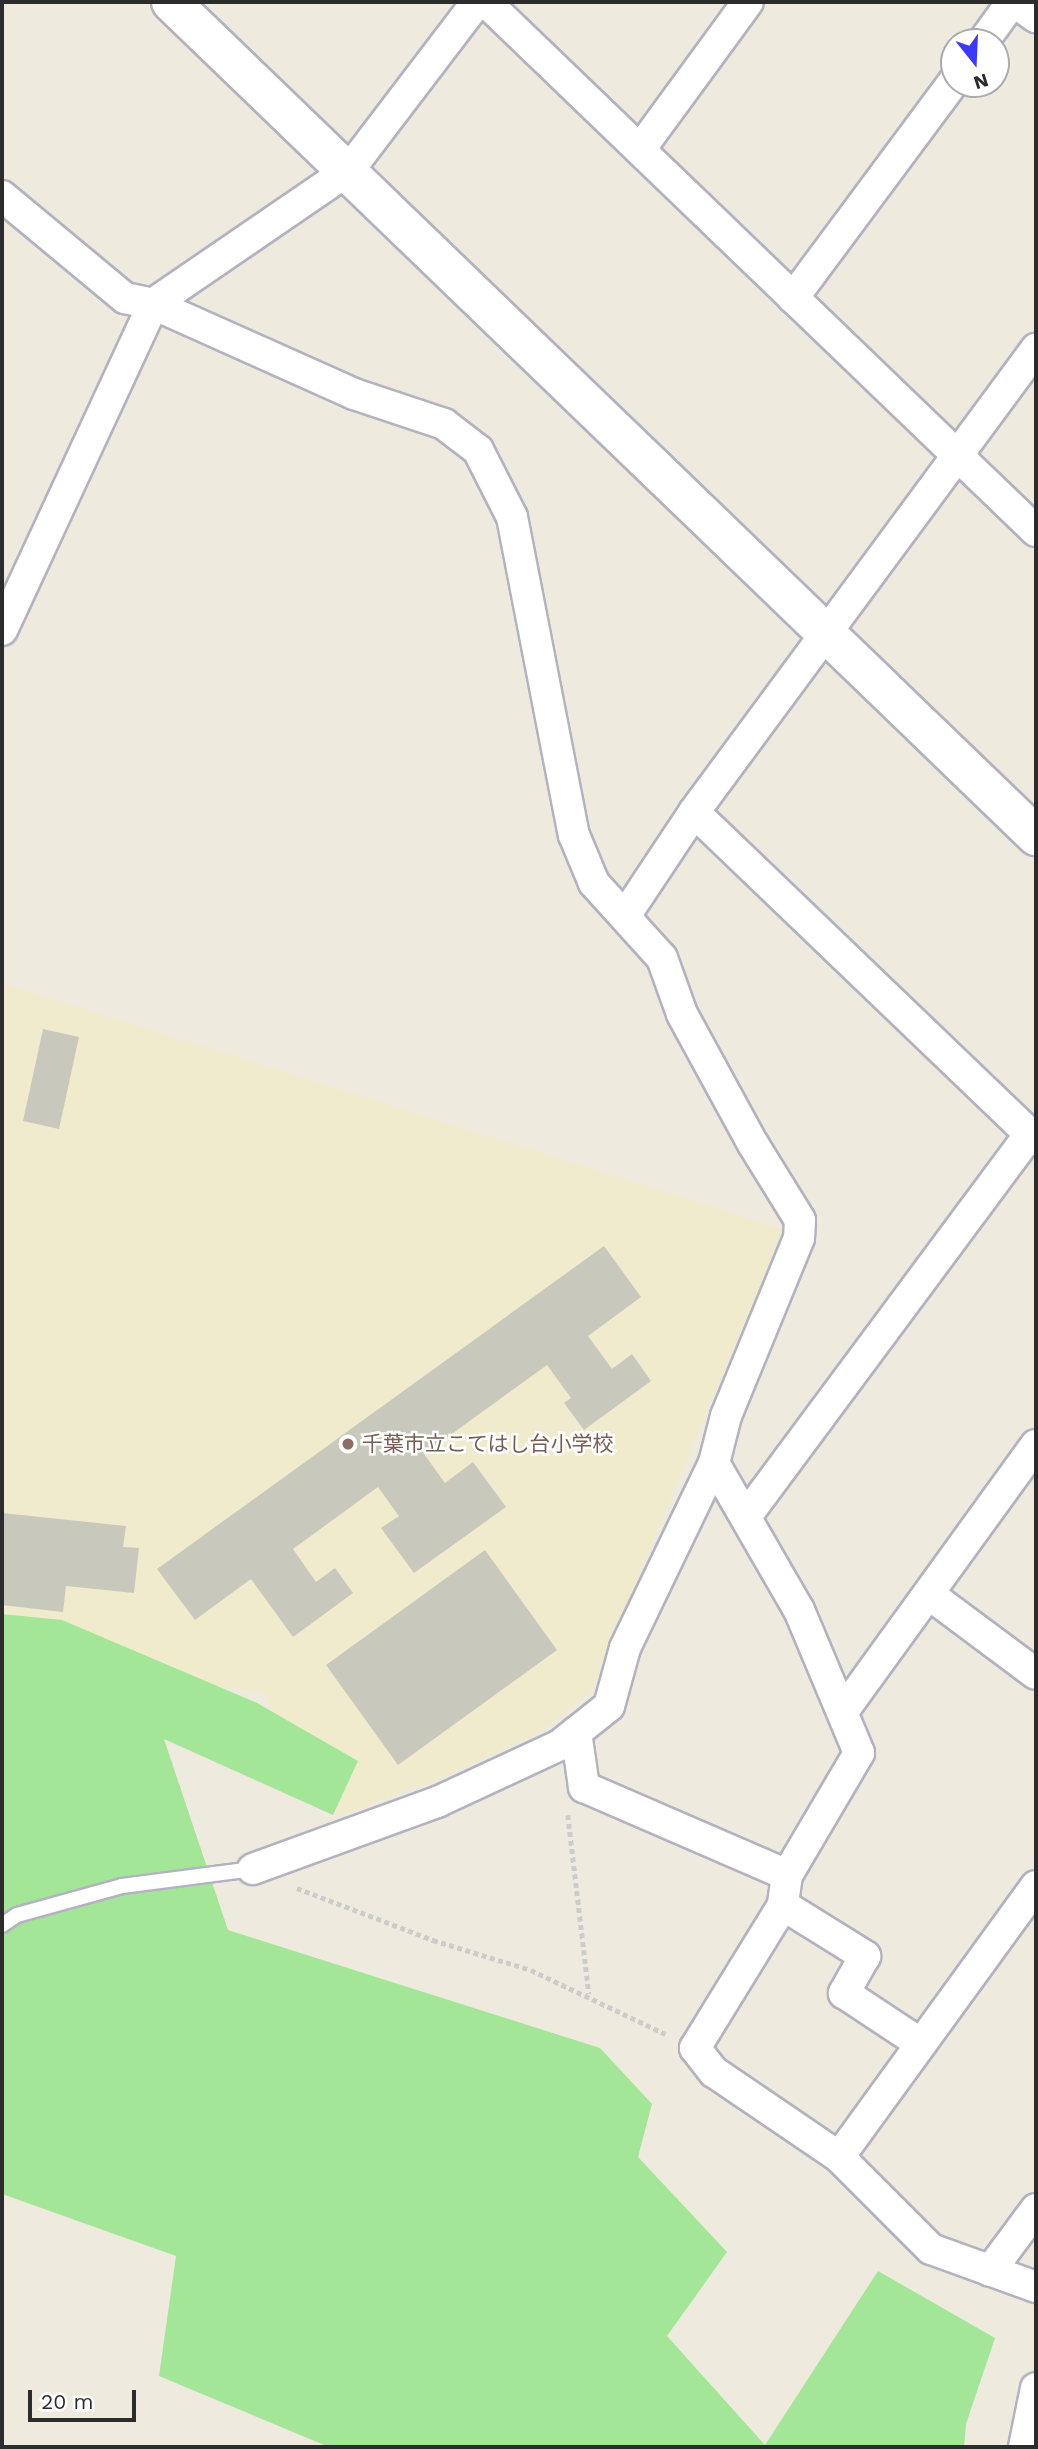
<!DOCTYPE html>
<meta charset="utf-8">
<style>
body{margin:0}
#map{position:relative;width:1038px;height:2449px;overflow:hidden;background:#eeeade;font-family:"Work Sans","Noto Sans JP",sans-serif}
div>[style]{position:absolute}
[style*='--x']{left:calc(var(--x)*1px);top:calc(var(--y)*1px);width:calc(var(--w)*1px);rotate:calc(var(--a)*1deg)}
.education>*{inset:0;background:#f0ebcd}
.green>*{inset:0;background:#a4e698}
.building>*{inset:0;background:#c9c8bc}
.path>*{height:4.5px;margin-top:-2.25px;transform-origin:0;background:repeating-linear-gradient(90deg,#ccc 0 5px,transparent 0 8.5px)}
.roads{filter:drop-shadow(2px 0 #b2b2c0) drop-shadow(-2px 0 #b2b2c0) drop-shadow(0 2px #b2b2c0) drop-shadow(0 -2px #b2b2c0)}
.lane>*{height:14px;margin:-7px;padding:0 7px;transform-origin:7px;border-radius:7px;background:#fff}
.street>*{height:30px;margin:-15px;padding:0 15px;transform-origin:15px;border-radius:15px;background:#fff}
.secondary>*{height:38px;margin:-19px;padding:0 19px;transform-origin:19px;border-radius:19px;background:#fff}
.dots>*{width:19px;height:19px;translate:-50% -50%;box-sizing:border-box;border:4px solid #fff;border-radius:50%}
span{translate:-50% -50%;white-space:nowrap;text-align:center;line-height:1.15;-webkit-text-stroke:5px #fff;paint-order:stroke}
.education-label{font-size:21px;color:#785e54}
.left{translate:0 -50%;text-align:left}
.frame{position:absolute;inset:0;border:4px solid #2c2c2c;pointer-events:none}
.north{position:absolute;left:940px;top:28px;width:70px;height:70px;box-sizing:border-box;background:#fff;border:2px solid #ababab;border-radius:50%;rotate:162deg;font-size:19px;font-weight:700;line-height:28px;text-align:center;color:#2c2c2c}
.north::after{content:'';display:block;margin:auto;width:24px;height:32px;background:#3a3aff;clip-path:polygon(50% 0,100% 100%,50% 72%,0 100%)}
.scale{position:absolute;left:28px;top:2390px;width:108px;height:32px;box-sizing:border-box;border:4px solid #2c2c2c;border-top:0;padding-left:9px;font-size:21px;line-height:24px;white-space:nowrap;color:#2c2c2c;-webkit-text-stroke:5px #fff;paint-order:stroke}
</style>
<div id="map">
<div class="education">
<div style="clip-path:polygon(2px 983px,783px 1229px,590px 1692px,540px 1732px,442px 1778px,339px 1816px,262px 1692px,2px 1659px)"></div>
</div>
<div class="green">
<div style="clip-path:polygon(2px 1614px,62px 1620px,257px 1703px,358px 1761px,333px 1815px,164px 1739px,228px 1930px,600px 2048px,652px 2104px,638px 2157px,727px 2252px,667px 2336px,765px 2445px,878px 2271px,995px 2338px,966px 2424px,964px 2447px,329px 2447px,159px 2376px,176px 2256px,2px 2194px)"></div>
</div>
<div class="building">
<div style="clip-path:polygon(43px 1029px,79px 1037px,59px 1129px,23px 1121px)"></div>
<div style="clip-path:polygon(604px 1246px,641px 1297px,588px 1336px,612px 1369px,632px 1354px,651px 1381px,584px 1430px,564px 1403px,571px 1398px,547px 1365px,424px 1454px,445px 1483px,473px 1462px,506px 1507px,414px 1573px,381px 1528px,399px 1516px,378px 1487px,293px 1549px,316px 1582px,335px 1568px,353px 1593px,293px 1637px,251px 1579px,195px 1620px,157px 1569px)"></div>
<div style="clip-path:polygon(2px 1513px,126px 1526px,123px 1547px,139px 1548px,134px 1593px,66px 1586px,63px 1612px,2px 1605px)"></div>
<div style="clip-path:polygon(485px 1550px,557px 1650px,398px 1765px,326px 1665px)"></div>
</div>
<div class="path">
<div style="--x:568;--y:1815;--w:180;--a:83.3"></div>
<div style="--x:297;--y:1888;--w:146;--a:20.9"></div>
<div style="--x:433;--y:1940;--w:102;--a:17"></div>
<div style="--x:531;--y:1970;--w:149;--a:25.4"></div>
</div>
<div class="roads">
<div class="lane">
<div style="--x:2;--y:1925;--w:18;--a:-34"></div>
<div style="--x:17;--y:1915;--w:109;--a:-15.4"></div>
<div style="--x:122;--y:1886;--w:132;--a:-7.4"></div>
</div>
<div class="street">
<div style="--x:486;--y:2;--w:763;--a:43.89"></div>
<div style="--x:1015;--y:2;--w:26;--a:36"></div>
<div style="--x:983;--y:42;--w:49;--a:-54.1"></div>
<div style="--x:641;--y:148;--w:181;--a:-53.8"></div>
<div style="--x:2;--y:196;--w:160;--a:39.7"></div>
<div style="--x:125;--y:298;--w:29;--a:12"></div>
<div style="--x:153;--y:304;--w:220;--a:24.1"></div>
<div style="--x:354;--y:394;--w:95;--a:18.4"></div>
<div style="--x:444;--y:424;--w:43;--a:37.4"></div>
<div style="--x:478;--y:450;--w:75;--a:63.1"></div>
<div style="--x:512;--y:517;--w:324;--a:79"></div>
<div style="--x:574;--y:835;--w:52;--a:67.4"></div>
<div style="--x:594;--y:883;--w:101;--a:47.8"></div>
<div style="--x:662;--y:958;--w:59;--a:70.3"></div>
<div style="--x:682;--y:1014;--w:148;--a:61.4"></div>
<div style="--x:753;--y:1144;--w:89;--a:58.3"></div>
<div style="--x:800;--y:1220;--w:18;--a:93"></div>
<div style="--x:799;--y:1238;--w:192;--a:112.3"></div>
<div style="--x:726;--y:1416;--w:49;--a:104.3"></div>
<div style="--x:714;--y:1463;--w:205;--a:115.7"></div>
<div style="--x:625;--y:1648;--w:60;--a:105.4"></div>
<div style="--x:609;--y:1706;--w:63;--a:141.5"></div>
<div style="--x:560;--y:1745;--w:136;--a:155.1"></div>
<div style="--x:437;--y:1802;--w:196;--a:160"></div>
<div style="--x:793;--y:298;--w:270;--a:-53.4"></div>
<div style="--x:2;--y:630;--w:359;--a:-65.1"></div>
<div style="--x:153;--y:304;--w:237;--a:-34.4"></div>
<div style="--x:349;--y:170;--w:211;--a:-52.7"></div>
<div style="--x:694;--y:812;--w:474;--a:43.8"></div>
<div style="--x:625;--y:916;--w:125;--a:-56.4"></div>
<div style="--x:694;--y:812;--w:576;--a:-53.55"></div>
<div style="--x:714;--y:1463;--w:170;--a:60"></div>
<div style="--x:799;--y:1610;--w:155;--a:67.2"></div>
<div style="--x:859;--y:1753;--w:142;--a:120.5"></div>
<div style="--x:787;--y:1875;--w:30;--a:98"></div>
<div style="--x:783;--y:1905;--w:168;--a:121.6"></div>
<div style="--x:695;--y:2048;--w:31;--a:52"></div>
<div style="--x:714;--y:2072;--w:151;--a:34.2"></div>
<div style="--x:839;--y:2157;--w:130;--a:45"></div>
<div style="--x:931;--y:2249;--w:112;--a:19.9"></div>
<div style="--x:747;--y:1515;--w:475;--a:-53.4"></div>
<div style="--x:930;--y:1595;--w:132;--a:36.7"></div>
<div style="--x:844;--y:1710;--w:327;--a:-54.1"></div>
<div style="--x:576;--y:1732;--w:56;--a:81.7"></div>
<div style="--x:584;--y:1787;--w:221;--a:23.4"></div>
<div style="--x:783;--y:1905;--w:97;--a:31.9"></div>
<div style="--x:865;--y:1956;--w:43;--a:119.6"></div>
<div style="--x:844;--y:1993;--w:92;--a:33.5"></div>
<div style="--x:839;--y:2157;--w:335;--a:-54"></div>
<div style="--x:990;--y:2271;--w:77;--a:-53.4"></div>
<div style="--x:1024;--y:2447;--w:60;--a:-78.5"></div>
</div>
<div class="secondary">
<div style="--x:171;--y:2;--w:1202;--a:43.95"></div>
</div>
</div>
<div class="dots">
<div style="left:348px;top:1444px;background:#8d6e63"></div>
</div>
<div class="education-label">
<span class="left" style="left:362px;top:1444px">千葉市立こてはし台小学校</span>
</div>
<div class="frame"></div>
<div class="north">N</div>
<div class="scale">20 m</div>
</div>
